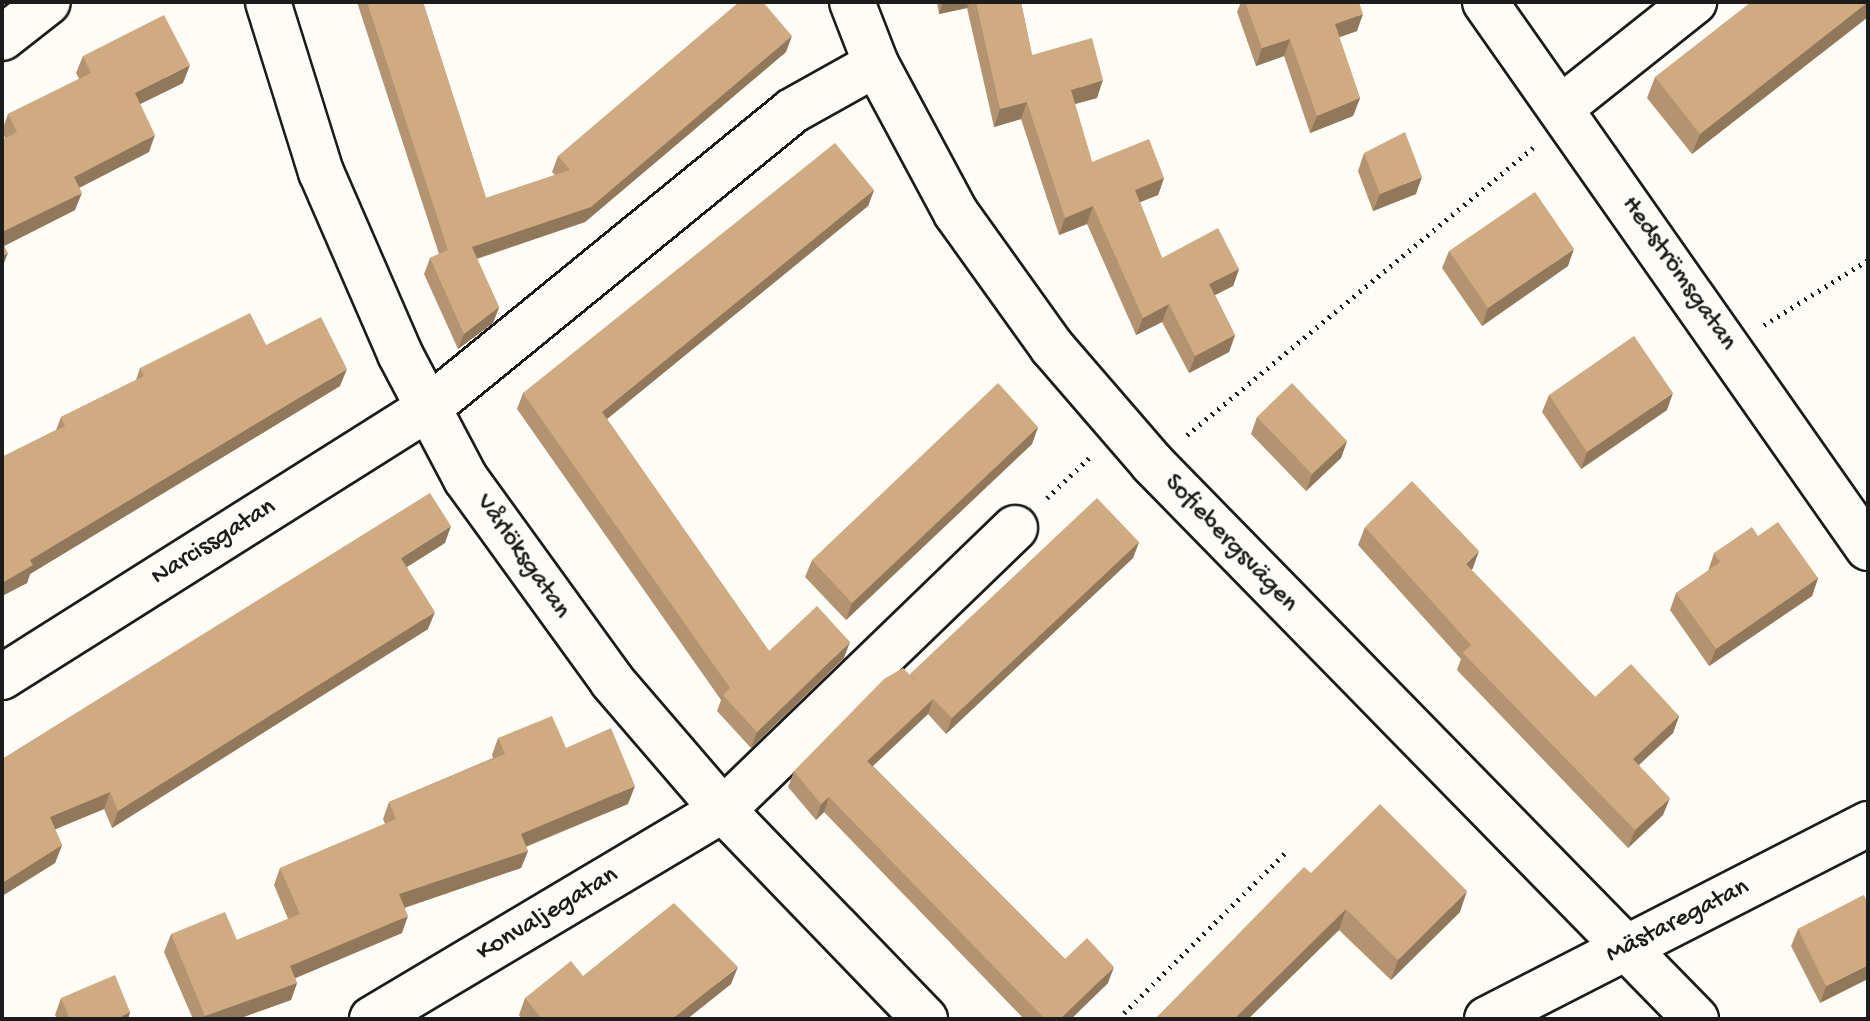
<!DOCTYPE html>
<meta charset="utf-8">
<style>
body{margin:0}
#map{position:relative;width:1870px;height:1021px;overflow:hidden;background:#fdfcf7;font-family:"Gochi Hand",sans-serif}
div>[style]{position:absolute}
[style*='--x']{left:calc(var(--x)*1px);top:calc(var(--y)*1px);width:calc(var(--w)*1px);rotate:calc(var(--a)*1deg)}
.path>*{height:5px;margin-top:-2.5px;transform-origin:0;background:repeating-linear-gradient(90deg,#1c1c1c 0 2px,transparent 0 8px)}
.roads{filter:drop-shadow(2px 0 #1c1c1c) drop-shadow(-2px 0 #1c1c1c) drop-shadow(0 2px #1c1c1c) drop-shadow(0 -2px #1c1c1c)}
.minor>*{height:44px;margin:-22px;padding:0 22px;transform-origin:22px;border-radius:22px;background:#fdfcf7}
.wall>*{inset:0;background:#b39370}
.shaded-wall>*{inset:0;background:#92785b}
.building>*{inset:0;background:#d0ab82}
span{translate:-50% -50%;white-space:nowrap;text-align:center;line-height:1.15;-webkit-text-stroke:7px #fdfcf7;paint-order:stroke}
.street-label{font-size:26px;color:#1c1c1c}
.frame{position:absolute;inset:0;border:4px solid #1c1c1c;pointer-events:none}
</style>
<div id="map">
<div class="path">
<div style="--x:1764;--y:325;--w:123;--a:-32"></div>
<div style="--x:1187;--y:435;--w:450;--a:-39.7"></div>
<div style="--x:1047;--y:498;--w:58;--a:-43.6"></div>
<div style="--x:1124;--y:1013;--w:228;--a:-44.8"></div>
</div>
<div class="roads">
<div class="minor">
<div style="--x:268;--y:2;--w:178;--a:72.7"></div>
<div style="--x:321;--y:172;--w:198;--a:66.5"></div>
<div style="--x:400;--y:354;--w:141;--a:62.2"></div>
<div style="--x:466;--y:479;--w:249;--a:54.1"></div>
<div style="--x:612;--y:681;--w:170;--a:49.3"></div>
<div style="--x:723;--y:810;--w:291;--a:46"></div>
<div style="--x:852;--y:2;--w:66;--a:68.8"></div>
<div style="--x:876;--y:64;--w:169;--a:61.8"></div>
<div style="--x:956;--y:213;--w:165;--a:54.4"></div>
<div style="--x:1052;--y:347;--w:153;--a:49.2"></div>
<div style="--x:1152;--y:463;--w:778;--a:45.63"></div>
<div style="--x:1485;--y:2;--w:667;--a:54.95"></div>
<div style="--x:2;--y:38;--w:58;--a:-38"></div>
<div style="--x:1562;--y:107;--w:169;--a:-38.5"></div>
<div style="--x:2;--y:677;--w:502;--a:-32.24"></div>
<div style="--x:427;--y:409;--w:471;--a:-39.2"></div>
<div style="--x:792;--y:111;--w:96;--a:-29.2"></div>
<div style="--x:372;--y:1019;--w:409;--a:-30.8"></div>
<div style="--x:723;--y:810;--w:406;--a:-44"></div>
<div style="--x:1487;--y:1019;--w:428;--a:-27.1"></div>
</div>
</div>
<div class="wall">
<div style="clip-path:polygon(357px 2px,423px 2px,486px 198px,555px 175px,552px 172px,558px 156px,786px 52px,585px 222px,477px 259px,499px 307px,493px 323px,458px 349px,424px 274px,430px 258px,439px 254px)"></div>
<div style="clip-path:polygon(937px 2px,1021px 2px,1032px 55px,1097px 98px,1075px 104px,1092px 162px,1164px 178px,1158px 195px,1140px 202px,1162px 258px,1239px 269px,1233px 286px,1215px 295px,1235px 335px,1229px 352px,1189px 373px,1162px 322px,1136px 335px,1087px 224px,1059px 235px,1021px 119px,994px 127px,967px 8px,939px 14px)"></div>
<div style="clip-path:polygon(1241px 2px,1359px 2px,1357px 31px,1339px 37px,1360px 98px,1353px 116px,1310px 133px,1284px 56px,1256px 66px,1237px 12px)"></div>
<div style="clip-path:polygon(1868px 2px,1868px 17px,1692px 154px,1647px 98px,1655px 77px)"></div>
<div style="clip-path:polygon(83px 56px,183px 83px,140px 104px,149px 152px,79px 188px,75px 210px,4px 246px,5px 138px,2px 131px,8px 114px,79px 79px,76px 73px)"></div>
<div style="clip-path:polygon(1364px 153px,1416px 194px,1373px 211px,1358px 171px)"></div>
<div style="clip-path:polygon(874px 190px,868px 206px,607px 419px,769px 651px,844px 658px,751px 748px,717px 711px,721px 700px,517px 409px,523px 393px)"></div>
<div style="clip-path:polygon(1449px 251px,1568px 266px,1482px 326px,1442px 268px)"></div>
<div style="clip-path:polygon(266px 345px,340px 386px,30px 574px,27px 583px,2px 596px,2px 457px,56px 430px,61px 417px,136px 380px,140px 368px)"></div>
<div style="clip-path:polygon(1549px 395px,1667px 410px,1581px 469px,1542px 412px)"></div>
<div style="clip-path:polygon(1257px 417px,1347px 441px,1341px 458px,1306px 491px,1251px 434px)"></div>
<div style="clip-path:polygon(1038px 427px,1032px 444px,846px 620px,805px 577px,812px 560px)"></div>
<div style="clip-path:polygon(1365px 527px,1473px 568px,1471px 570px,1595px 697px,1679px 716px,1673px 733px,1639px 765px,1663px 815px,1628px 848px,1457px 670px,1461px 659px,1358px 545px)"></div>
<div style="clip-path:polygon(1758px 536px,1818px 578px,1812px 596px,1709px 666px,1670px 610px,1676px 593px,1708px 571px,1714px 553px)"></div>
<div style="clip-path:polygon(1139px 542px,1133px 558px,946px 734px,928px 714px,873px 766px,1065px 959px,1108px 983px,1071px 1019px,1024px 1019px,824px 812px,816px 820px,788px 787px,794px 771px,910px 675px)"></div>
<div style="clip-path:polygon(445px 543px,407px 567px,428px 629px,112px 828px,104px 809px,55px 829px,62px 845px,55px 863px,2px 896px,2px 759px)"></div>
<div style="clip-path:polygon(498px 738px,566px 748px,628px 804px,526px 847px,528px 851px,521px 868px,404px 908px,402px 933px,295px 978px,297px 983px,291px 1000px,238px 1019px,193px 1019px,164px 952px,171px 934px,237px 940px,288px 919px,274px 885px,280px 868px,385px 824px,383px 819px,389px 802px,493px 758px,492px 755px)"></div>
<div style="clip-path:polygon(1311px 873px,1460px 912px,1391px 980px,1339px 930px,1248px 1019px,1155px 1019px)"></div>
<div style="clip-path:polygon(1864px 895px,1820px 1003px,1791px 946px,1798px 929px)"></div>
<div style="clip-path:polygon(583px 976px,731px 984px,687px 1019px,522px 1019px,519px 1015px,525px 998px)"></div>
<div style="clip-path:polygon(61px 998px,130px 1012px,128px 1019px,57px 1019px,55px 1015px)"></div>
</div>
<div class="shaded-wall">
<div style="clip-path:polygon(943px 2px,970px 2px,967px 8px,939px 14px)"></div>
<div style="clip-path:polygon(1868px 2px,1868px 17px,1692px 154px,1700px 134px)"></div>
<div style="clip-path:polygon(1363px 14px,1357px 31px,1329px 41px,1335px 24px)"></div>
<div style="clip-path:polygon(792px 36px,786px 52px,585px 222px,466px 262px,472px 247px)"></div>
<div style="clip-path:polygon(1290px 39px,1284px 56px,1256px 66px,1262px 48px)"></div>
<div style="clip-path:polygon(190px 65px,183px 83px,128px 110px,135px 93px)"></div>
<div style="clip-path:polygon(1103px 80px,1097px 98px,1064px 107px,1071px 90px)"></div>
<div style="clip-path:polygon(1360px 98px,1353px 116px,1310px 133px,1317px 116px)"></div>
<div style="clip-path:polygon(1027px 102px,1021px 119px,994px 127px,1000px 109px)"></div>
<div style="clip-path:polygon(155px 135px,149px 152px,67px 194px,74px 177px)"></div>
<div style="clip-path:polygon(1422px 177px,1416px 194px,1373px 211px,1380px 194px)"></div>
<div style="clip-path:polygon(1164px 178px,1158px 195px,1128px 207px,1135px 190px)"></div>
<div style="clip-path:polygon(874px 190px,868px 206px,596px 428px,602px 412px)"></div>
<div style="clip-path:polygon(82px 193px,75px 210px,2px 247px,2px 232px)"></div>
<div style="clip-path:polygon(1093px 206px,1087px 224px,1059px 235px,1065px 218px)"></div>
<div style="clip-path:polygon(1574px 249px,1568px 266px,1482px 326px,1488px 308px)"></div>
<div style="clip-path:polygon(8px 253px,2px 268px,2px 256px)"></div>
<div style="clip-path:polygon(1239px 269px,1233px 286px,1203px 301px,1209px 284px)"></div>
<div style="clip-path:polygon(1169px 304px,1162px 322px,1136px 335px,1143px 318px)"></div>
<div style="clip-path:polygon(499px 307px,493px 323px,458px 349px,464px 334px)"></div>
<div style="clip-path:polygon(1235px 335px,1229px 352px,1189px 373px,1195px 356px)"></div>
<div style="clip-path:polygon(347px 369px,340px 386px,30px 574px,27px 583px,2px 596px,2px 583px,30px 560px)"></div>
<div style="clip-path:polygon(1673px 393px,1667px 410px,1581px 469px,1587px 452px)"></div>
<div style="clip-path:polygon(1038px 427px,1032px 444px,846px 620px,852px 603px)"></div>
<div style="clip-path:polygon(1347px 441px,1341px 458px,1306px 491px,1312px 474px)"></div>
<div style="clip-path:polygon(451px 526px,445px 543px,394px 575px,401px 558px)"></div>
<div style="clip-path:polygon(1139px 542px,1133px 558px,946px 734px,952px 718px)"></div>
<div style="clip-path:polygon(1479px 551px,1473px 568px,1459px 582px,1466px 564px)"></div>
<div style="clip-path:polygon(1818px 578px,1812px 596px,1709px 666px,1716px 649px)"></div>
<div style="clip-path:polygon(435px 612px,428px 629px,112px 828px,118px 811px)"></div>
<div style="clip-path:polygon(850px 642px,844px 658px,751px 748px,757px 732px)"></div>
<div style="clip-path:polygon(933px 699px,928px 714px,862px 776px,867px 761px)"></div>
<div style="clip-path:polygon(1679px 716px,1673px 733px,1627px 776px,1633px 759px)"></div>
<div style="clip-path:polygon(635px 786px,628px 804px,514px 851px,521px 834px)"></div>
<div style="clip-path:polygon(110px 792px,104px 809px,44px 834px,50px 817px)"></div>
<div style="clip-path:polygon(829px 797px,824px 812px,816px 820px,821px 804px)"></div>
<div style="clip-path:polygon(1670px 798px,1663px 815px,1628px 848px,1635px 830px)"></div>
<div style="clip-path:polygon(62px 845px,55px 863px,2px 896px,2px 883px)"></div>
<div style="clip-path:polygon(528px 851px,521px 868px,392px 912px,399px 894px)"></div>
<div style="clip-path:polygon(1467px 891px,1460px 912px,1391px 980px,1398px 960px)"></div>
<div style="clip-path:polygon(1346px 909px,1339px 930px,1248px 1019px,1234px 1019px)"></div>
<div style="clip-path:polygon(408px 916px,402px 933px,284px 983px,290px 966px)"></div>
<div style="clip-path:polygon(1868px 965px,1868px 979px,1820px 1003px,1826px 986px)"></div>
<div style="clip-path:polygon(738px 967px,731px 984px,687px 1019px,672px 1019px)"></div>
<div style="clip-path:polygon(1114px 967px,1108px 983px,1071px 1019px,1060px 1019px)"></div>
<div style="clip-path:polygon(297px 983px,291px 1000px,238px 1019px,204px 1019px,205px 1016px)"></div>
<div style="clip-path:polygon(130px 1012px,128px 1019px,121px 1019px,122px 1016px)"></div>
</div>
<div class="building">
<div style="clip-path:polygon(367px 2px,423px 2px,486px 198px,570px 170px,558px 156px,739px 2px,763px 2px,792px 36px,591px 207px,472px 247px,499px 307px,464px 334px,430px 258px,448px 250px)"></div>
<div style="clip-path:polygon(976px 2px,1021px 2px,1032px 55px,1092px 38px,1103px 80px,1071px 90px,1092px 162px,1149px 139px,1164px 178px,1135px 190px,1162px 258px,1218px 228px,1239px 269px,1209px 284px,1235px 335px,1195px 356px,1169px 304px,1143px 318px,1093px 206px,1065px 218px,1027px 102px,1000px 109px)"></div>
<div style="clip-path:polygon(1245px 2px,1359px 2px,1363px 14px,1335px 24px,1360px 98px,1317px 116px,1290px 39px,1262px 48px)"></div>
<div style="clip-path:polygon(1751px 2px,1868px 2px,1700px 134px,1655px 77px)"></div>
<div style="clip-path:polygon(164px 15px,190px 65px,135px 93px,155px 135px,74px 177px,82px 193px,2px 232px,2px 140px,17px 132px,8px 114px,91px 73px,83px 56px)"></div>
<div style="clip-path:polygon(1405px 132px,1422px 177px,1380px 194px,1364px 153px)"></div>
<div style="clip-path:polygon(835px 143px,874px 190px,602px 412px,769px 651px,817px 606px,850px 642px,757px 732px,723px 695px,730px 688px,523px 393px)"></div>
<div style="clip-path:polygon(1535px 192px,1574px 249px,1488px 308px,1449px 251px)"></div>
<div style="clip-path:polygon(2px 242px,8px 253px,2px 256px)"></div>
<div style="clip-path:polygon(250px 313px,266px 345px,321px 317px,347px 369px,30px 560px,33px 565px,2px 583px,2px 457px,65px 426px,61px 417px,144px 376px,140px 368px)"></div>
<div style="clip-path:polygon(1634px 336px,1673px 393px,1587px 452px,1549px 395px)"></div>
<div style="clip-path:polygon(998px 383px,1038px 427px,852px 603px,812px 560px)"></div>
<div style="clip-path:polygon(1292px 383px,1347px 441px,1312px 474px,1257px 417px)"></div>
<div style="clip-path:polygon(1412px 481px,1479px 551px,1466px 564px,1595px 697px,1631px 664px,1679px 716px,1633px 759px,1670px 798px,1635px 830px,1463px 653px,1471px 645px,1365px 527px)"></div>
<div style="clip-path:polygon(430px 493px,451px 526px,401px 558px,435px 612px,118px 811px,110px 792px,50px 817px,62px 845px,2px 883px,2px 759px)"></div>
<div style="clip-path:polygon(1097px 498px,1139px 542px,952px 718px,933px 699px,867px 761px,1065px 959px,1087px 938px,1114px 967px,1060px 1019px,1045px 1019px,829px 797px,821px 804px,794px 771px,884px 679px,903px 668px,924px 689px,910px 674px)"></div>
<div style="clip-path:polygon(1778px 522px,1818px 578px,1716px 649px,1676px 593px,1720px 562px,1714px 553px,1752px 527px,1758px 536px)"></div>
<div style="clip-path:polygon(552px 716px,566px 748px,611px 728px,635px 786px,521px 834px,528px 851px,399px 894px,408px 916px,290px 966px,297px 983px,205px 1016px,171px 934px,225px 912px,237px 940px,300px 914px,280px 868px,396px 819px,389px 802px,505px 754px,498px 738px)"></div>
<div style="clip-path:polygon(1380px 804px,1467px 891px,1398px 960px,1346px 909px,1234px 1019px,1155px 1019px,1304px 867px,1311px 873px)"></div>
<div style="clip-path:polygon(1864px 895px,1868px 904px,1868px 965px,1826px 986px,1798px 929px)"></div>
<div style="clip-path:polygon(674px 903px,738px 967px,672px 1019px,542px 1019px,525px 998px,571px 961px,583px 976px)"></div>
<div style="clip-path:polygon(115px 975px,130px 1012px,122px 1016px,124px 1019px,70px 1019px,61px 998px)"></div>
</div>
<div class="street-label">
<span style="left:1678px;top:274px;rotate:55deg">Hedströmsgatan</span>
<span style="left:214px;top:543px;rotate:-32deg">Narcissgatan</span>
<span style="left:1230px;top:544px;rotate:46deg">Sofiebergsvägen</span>
<span style="left:522px;top:557px;rotate:55deg">Vårlöksgatan</span>
<span style="left:548px;top:915px;rotate:-31deg">Konvaljegatan</span>
<span style="left:1678px;top:922px;rotate:-27deg">Mästaregatan</span>
</div>
<div class="frame"></div>
</div>
